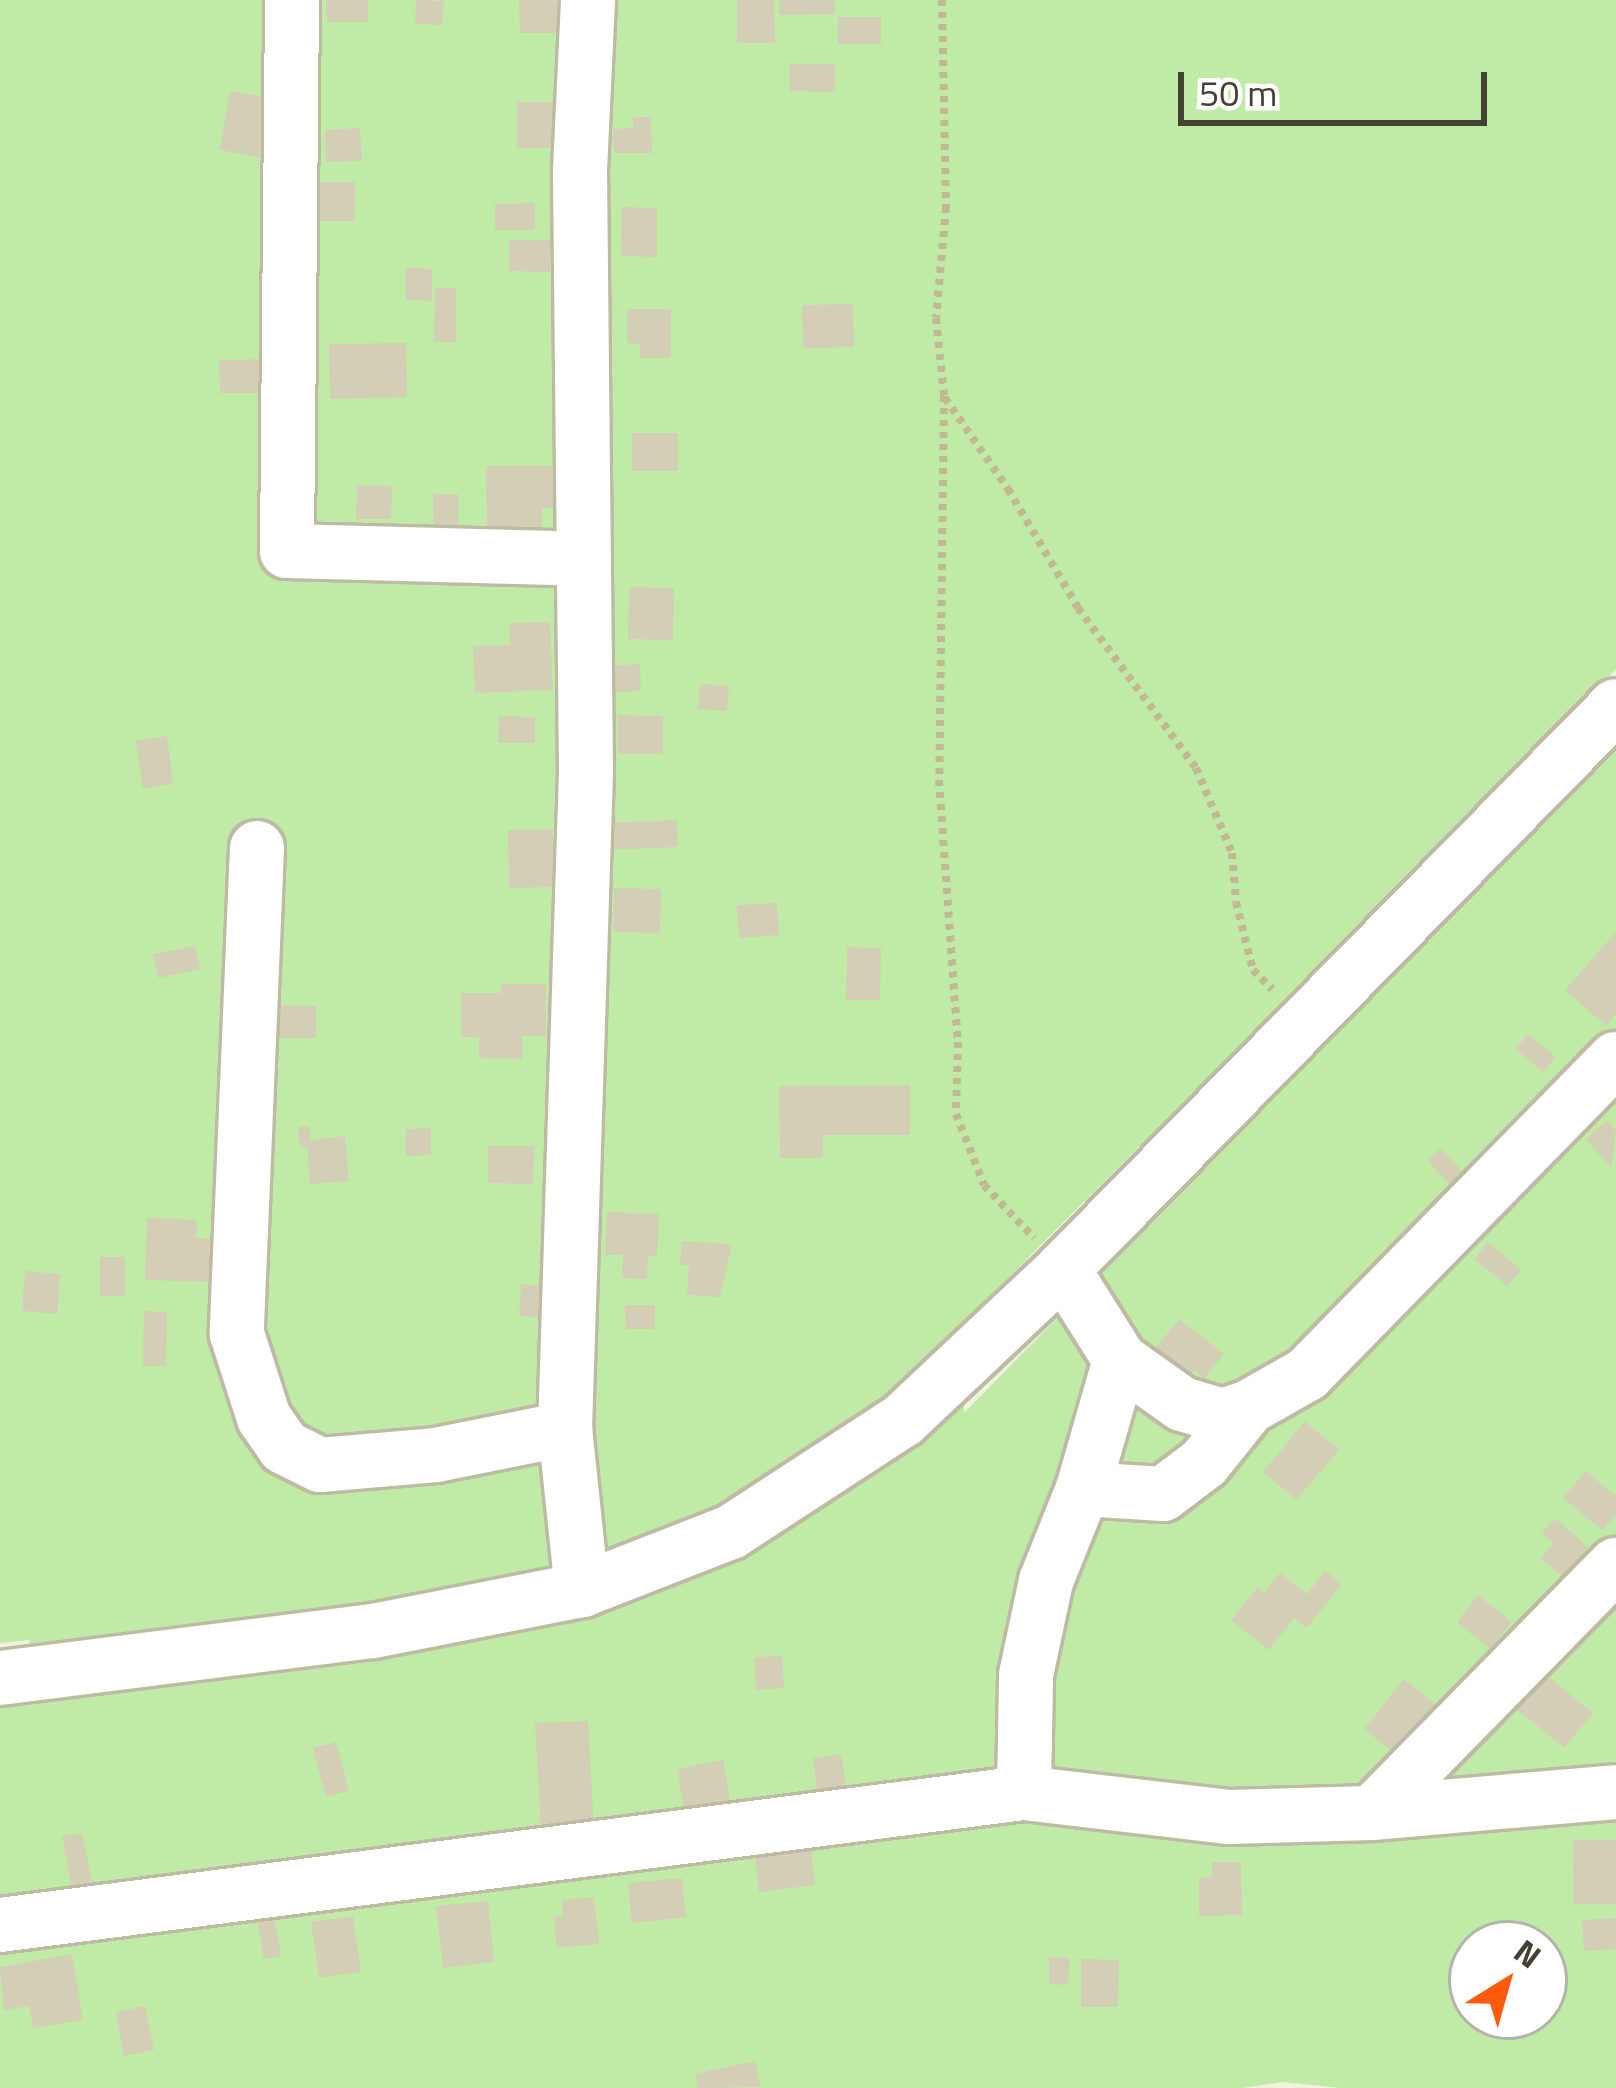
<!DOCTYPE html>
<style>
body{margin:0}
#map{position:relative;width:1616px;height:2088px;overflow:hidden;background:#f3f0e2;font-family:"Titillium Web",sans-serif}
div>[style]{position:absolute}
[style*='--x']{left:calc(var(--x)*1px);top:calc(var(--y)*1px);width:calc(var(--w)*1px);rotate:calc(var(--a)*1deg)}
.green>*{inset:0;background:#c0eba6}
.building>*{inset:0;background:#d4ceb6}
.path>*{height:8px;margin-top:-4px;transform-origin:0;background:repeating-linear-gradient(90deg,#c2b994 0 6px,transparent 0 12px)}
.roads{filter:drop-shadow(3px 0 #bebaa4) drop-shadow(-3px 0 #bebaa4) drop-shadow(0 3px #bebaa4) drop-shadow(0 -3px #bebaa4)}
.minor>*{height:54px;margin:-27px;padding:0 27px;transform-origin:27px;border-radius:27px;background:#fff}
span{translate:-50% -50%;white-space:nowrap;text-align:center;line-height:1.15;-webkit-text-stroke:9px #fff;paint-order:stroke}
.north{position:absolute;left:1448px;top:1920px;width:120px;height:120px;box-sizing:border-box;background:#fff;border:3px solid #b4b3ad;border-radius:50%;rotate:37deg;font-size:33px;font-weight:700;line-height:48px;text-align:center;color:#444032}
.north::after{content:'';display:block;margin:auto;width:42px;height:54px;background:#ff5b0c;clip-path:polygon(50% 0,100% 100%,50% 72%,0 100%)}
.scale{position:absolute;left:1178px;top:72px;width:309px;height:54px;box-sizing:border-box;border:6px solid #444032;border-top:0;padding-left:15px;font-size:36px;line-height:42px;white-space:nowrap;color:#444032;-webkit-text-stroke:9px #fff;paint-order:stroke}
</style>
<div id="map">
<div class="green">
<div style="clip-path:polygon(evenodd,0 0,1616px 0,1616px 669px,966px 1320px,964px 1413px,1616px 750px,1616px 2088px,1341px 2088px,1283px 2082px,1242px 2088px,0 2088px,0 1698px,32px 1692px,29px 1640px,0 1643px,0 0,1472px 1944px,1544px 1944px,1544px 2016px,1472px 2016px,1472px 1944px)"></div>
</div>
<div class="building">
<div style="clip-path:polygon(326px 0,368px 0,368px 22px,327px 22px)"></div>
<div style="clip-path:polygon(416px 0,444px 1px,442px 25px,415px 24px)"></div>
<div style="clip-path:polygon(519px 0,557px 0,558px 33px,520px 33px)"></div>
<div style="clip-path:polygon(737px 0,774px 0,775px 43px,737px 43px)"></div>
<div style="clip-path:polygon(779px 0,835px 0,835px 14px,779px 15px)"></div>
<div style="clip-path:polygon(838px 17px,881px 17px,881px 44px,838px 44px)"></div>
<div style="clip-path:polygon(790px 64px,835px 64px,835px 92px,790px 91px)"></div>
<div style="clip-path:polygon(230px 91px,273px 98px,262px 158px,220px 150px)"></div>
<div style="clip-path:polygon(517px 102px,554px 102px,554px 148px,517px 148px)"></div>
<div style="clip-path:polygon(633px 117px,651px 117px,652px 153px,614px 153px,613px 129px,633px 128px)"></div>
<div style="clip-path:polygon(360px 128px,362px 161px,326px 162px,325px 130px)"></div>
<div style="clip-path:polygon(313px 182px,355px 182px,355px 221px,313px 221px)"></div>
<div style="clip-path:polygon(535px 203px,535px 230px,495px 230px,495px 204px)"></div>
<div style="clip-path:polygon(622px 207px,657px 208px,657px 257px,621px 256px)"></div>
<div style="clip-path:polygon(509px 240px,550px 240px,550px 272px,509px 271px)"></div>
<div style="clip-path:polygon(406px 267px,432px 269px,432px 301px,406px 300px)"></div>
<div style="clip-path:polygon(435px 288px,456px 288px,456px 342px,434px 342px)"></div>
<div style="clip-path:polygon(853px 304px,854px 347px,803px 348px,802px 305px)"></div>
<div style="clip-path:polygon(627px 309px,671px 309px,671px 358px,640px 358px,640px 344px,627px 343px)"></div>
<div style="clip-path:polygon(406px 343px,407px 397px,330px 399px,329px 344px)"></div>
<div style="clip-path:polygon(265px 359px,264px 393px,220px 393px,219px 360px)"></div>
<div style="clip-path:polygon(632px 433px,678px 433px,678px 471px,632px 471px)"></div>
<div style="clip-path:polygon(486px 466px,566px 466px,566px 508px,542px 508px,542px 528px,487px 528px)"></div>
<div style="clip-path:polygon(357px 485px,392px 486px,391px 519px,356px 519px)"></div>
<div style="clip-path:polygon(433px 494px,458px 494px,458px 532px,434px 531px)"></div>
<div style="clip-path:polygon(629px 587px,674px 588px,673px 640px,628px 639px)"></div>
<div style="clip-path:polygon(550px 622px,553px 690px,475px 693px,473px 646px,510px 645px,509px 623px)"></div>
<div style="clip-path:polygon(640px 664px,641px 691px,604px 693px,603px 666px)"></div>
<div style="clip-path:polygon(700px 684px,729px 686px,727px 711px,698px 709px)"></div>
<div style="clip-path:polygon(618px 715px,663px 716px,663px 754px,618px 754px)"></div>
<div style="clip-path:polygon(499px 716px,535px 717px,535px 743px,498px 743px)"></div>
<div style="clip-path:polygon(167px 736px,173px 784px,143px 789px,136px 741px)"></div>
<div style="clip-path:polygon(677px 820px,678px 847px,604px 850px,603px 823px)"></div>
<div style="clip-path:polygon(553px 829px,554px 887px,509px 888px,508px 830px)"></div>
<div style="clip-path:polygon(614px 888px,661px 889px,660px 933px,613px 932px)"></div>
<div style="clip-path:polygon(777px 903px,779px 935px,739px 938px,737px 905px)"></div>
<div style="clip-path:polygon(1616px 932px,1616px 1014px,1606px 1026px,1565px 990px)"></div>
<div style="clip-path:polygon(195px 946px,200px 969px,158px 978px,153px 954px)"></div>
<div style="clip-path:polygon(847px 947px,881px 948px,880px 1000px,846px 1000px)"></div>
<div style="clip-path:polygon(501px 984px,546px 984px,546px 1036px,522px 1036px,522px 1059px,479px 1058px,479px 1037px,461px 1037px,461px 993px,501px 993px)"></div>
<div style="clip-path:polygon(271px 1005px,316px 1006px,316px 1038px,271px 1038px)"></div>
<div style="clip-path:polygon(1528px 1034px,1556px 1057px,1543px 1072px,1515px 1049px)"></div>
<div style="clip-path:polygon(910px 1085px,910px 1135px,823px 1135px,823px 1158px,780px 1158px,779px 1086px)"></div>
<div style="clip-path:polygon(1607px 1120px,1616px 1130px,1611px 1168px,1586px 1139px)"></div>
<div style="clip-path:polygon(309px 1126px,311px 1140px,345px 1136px,349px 1181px,310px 1184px,307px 1147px,300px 1148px,298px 1127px)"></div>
<div style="clip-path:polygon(431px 1128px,431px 1155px,406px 1156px,406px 1129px)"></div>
<div style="clip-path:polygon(488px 1146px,534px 1146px,533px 1184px,488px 1183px)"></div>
<div style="clip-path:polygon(1441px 1148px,1468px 1178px,1455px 1191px,1428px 1161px)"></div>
<div style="clip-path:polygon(607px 1212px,659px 1214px,657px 1256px,648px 1256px,647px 1279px,622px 1278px,623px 1255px,605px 1255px)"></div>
<div style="clip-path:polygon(147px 1218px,197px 1220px,196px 1238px,221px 1239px,220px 1282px,145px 1280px)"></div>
<div style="clip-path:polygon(682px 1241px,732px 1244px,720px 1297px,687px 1295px,689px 1265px,680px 1265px)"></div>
<div style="clip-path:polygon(1488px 1242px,1521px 1270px,1507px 1286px,1474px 1259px)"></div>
<div style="clip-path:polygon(100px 1257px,125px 1257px,125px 1296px,100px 1296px)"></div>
<div style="clip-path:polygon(25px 1271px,60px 1274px,57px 1314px,22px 1311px)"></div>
<div style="clip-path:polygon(521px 1284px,548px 1286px,546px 1318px,519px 1316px)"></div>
<div style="clip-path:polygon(625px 1305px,655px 1305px,655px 1329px,626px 1329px)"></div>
<div style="clip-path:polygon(144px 1311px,167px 1312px,166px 1366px,143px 1366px)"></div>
<div style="clip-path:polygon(1179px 1319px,1224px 1354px,1204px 1379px,1194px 1370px,1183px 1384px,1149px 1357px)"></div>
<div style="clip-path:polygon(1305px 1421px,1339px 1450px,1296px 1500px,1263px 1472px)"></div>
<div style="clip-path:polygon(1586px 1471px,1616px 1496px,1616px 1514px,1602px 1530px,1563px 1498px)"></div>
<div style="clip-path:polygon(1555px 1518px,1588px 1547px,1563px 1577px,1540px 1558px,1554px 1543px,1542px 1533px)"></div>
<div style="clip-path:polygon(1325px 1571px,1342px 1584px,1307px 1628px,1294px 1618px,1269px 1650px,1231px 1620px,1258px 1587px,1264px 1593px,1280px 1573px,1307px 1594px)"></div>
<div style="clip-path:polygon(1478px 1595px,1512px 1622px,1490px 1649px,1457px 1622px)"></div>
<div style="clip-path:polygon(782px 1656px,784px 1688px,756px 1690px,754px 1657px)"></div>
<div style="clip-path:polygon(1544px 1673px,1593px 1713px,1564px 1748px,1515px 1708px)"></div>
<div style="clip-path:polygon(1404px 1679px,1436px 1705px,1397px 1755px,1364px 1729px)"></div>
<div style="clip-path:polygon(588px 1721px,594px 1827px,541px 1830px,535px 1723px)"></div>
<div style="clip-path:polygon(336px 1742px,349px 1791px,326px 1797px,313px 1748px)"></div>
<div style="clip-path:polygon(841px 1754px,848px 1799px,819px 1803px,813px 1758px)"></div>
<div style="clip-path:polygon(723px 1760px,731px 1805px,685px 1813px,677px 1769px)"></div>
<div style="clip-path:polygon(82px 1833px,95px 1894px,74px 1898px,62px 1836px)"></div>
<div style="clip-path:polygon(1573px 1840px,1616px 1840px,1616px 1904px,1574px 1904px)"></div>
<div style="clip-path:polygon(811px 1848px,815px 1885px,759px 1892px,755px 1855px)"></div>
<div style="clip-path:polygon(1212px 1862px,1241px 1862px,1242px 1915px,1199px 1916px,1199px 1878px,1212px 1877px)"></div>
<div style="clip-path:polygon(682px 1878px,686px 1917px,632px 1923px,628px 1883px)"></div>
<div style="clip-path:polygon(594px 1897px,599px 1944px,557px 1948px,554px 1917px,563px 1916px,562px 1900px)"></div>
<div style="clip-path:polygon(488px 1901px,494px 1962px,443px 1968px,436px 1906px)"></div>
<div style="clip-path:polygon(273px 1910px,281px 1956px,264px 1959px,256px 1912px)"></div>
<div style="clip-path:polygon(353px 1916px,361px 1972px,319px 1978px,311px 1922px)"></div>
<div style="clip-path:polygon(1616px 1918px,1616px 1949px,1584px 1951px,1582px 1920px)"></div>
<div style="clip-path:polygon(72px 1954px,83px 2020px,33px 2028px,29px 2006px,4px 2010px,0 1967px)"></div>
<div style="clip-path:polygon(1049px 1957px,1070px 1958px,1068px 1985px,1049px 1984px)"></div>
<div style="clip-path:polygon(1081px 1959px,1119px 1960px,1118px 2007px,1081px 2007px)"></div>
<div style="clip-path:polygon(145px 2006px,154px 2050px,124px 2056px,116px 2012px)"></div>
<div style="clip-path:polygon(755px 2061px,761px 2087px,698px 2088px,695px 2074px)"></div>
</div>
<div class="path">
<div style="--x:942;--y:0;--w:207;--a:88.9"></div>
<div style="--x:946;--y:207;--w:111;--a:95.1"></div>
<div style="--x:936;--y:318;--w:78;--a:84.1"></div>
<div style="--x:944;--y:396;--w:384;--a:90.7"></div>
<div style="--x:939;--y:780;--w:263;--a:85.9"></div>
<div style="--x:958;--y:1042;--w:72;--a:91.6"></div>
<div style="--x:956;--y:1114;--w:76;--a:68.5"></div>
<div style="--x:984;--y:1185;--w:73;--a:46.7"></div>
<div style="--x:945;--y:398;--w:111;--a:55.3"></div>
<div style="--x:1008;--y:489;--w:138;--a:59.5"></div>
<div style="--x:1078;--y:608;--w:199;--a:53.6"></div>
<div style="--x:1196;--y:768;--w:92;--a:67"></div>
<div style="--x:1232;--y:853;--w:49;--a:85.3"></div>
<div style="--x:1236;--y:902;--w:70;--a:76"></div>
<div style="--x:1253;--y:970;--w:27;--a:45"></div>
</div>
<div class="roads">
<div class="minor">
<div style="--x:292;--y:0;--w:551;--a:90.52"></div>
<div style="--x:287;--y:551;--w:297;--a:1.5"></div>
<div style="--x:257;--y:848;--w:486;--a:92.4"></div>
<div style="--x:237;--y:1334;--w:88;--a:72.2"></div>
<div style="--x:264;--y:1418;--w:35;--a:55"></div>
<div style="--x:284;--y:1447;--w:40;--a:26.6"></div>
<div style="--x:320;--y:1465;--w:116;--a:-4.9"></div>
<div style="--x:436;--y:1455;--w:132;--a:-11.4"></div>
<div style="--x:1120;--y:1360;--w:76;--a:35.4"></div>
<div style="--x:1182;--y:1404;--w:43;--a:16.3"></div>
<div style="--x:1223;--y:1416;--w:28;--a:-19"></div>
<div style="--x:1083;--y:1489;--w:80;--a:3.6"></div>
<div style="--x:1163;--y:1494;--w:51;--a:-37.1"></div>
<div style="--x:1204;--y:1463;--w:72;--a:-51.2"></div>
<div style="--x:1249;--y:1407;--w:67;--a:-29.6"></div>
<div style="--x:1307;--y:1374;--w:441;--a:-45.6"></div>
<div style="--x:582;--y:1590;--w:162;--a:-96"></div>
<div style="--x:565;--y:1429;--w:656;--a:-88.17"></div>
<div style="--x:586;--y:773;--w:603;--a:-90.57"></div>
<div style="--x:580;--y:170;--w:170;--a:-87.3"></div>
<div style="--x:0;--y:1678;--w:376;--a:-7.2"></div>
<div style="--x:373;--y:1631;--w:213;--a:-11.1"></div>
<div style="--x:582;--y:1590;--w:160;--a:-21.3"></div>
<div style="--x:731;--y:1532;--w:205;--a:-33.1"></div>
<div style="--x:903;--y:1420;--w:220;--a:-43.3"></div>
<div style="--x:1063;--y:1269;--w:789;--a:-45.51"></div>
<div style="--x:1024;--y:1793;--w:118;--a:-89"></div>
<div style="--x:1026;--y:1675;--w:96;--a:-78"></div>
<div style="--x:1046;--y:1581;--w:99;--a:-68.1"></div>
<div style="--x:1083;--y:1489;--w:134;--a:-74"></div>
<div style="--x:1120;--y:1360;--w:107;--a:-122.1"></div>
<div style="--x:1372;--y:1813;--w:348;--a:-45.5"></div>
<div style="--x:0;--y:1925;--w:1032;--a:-7.35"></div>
<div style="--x:1024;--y:1793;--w:205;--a:6.7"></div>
<div style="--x:1228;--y:1817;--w:144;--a:-1.6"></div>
<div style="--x:1372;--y:1813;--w:245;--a:-4.9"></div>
</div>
</div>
<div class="north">N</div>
<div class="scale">50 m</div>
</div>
